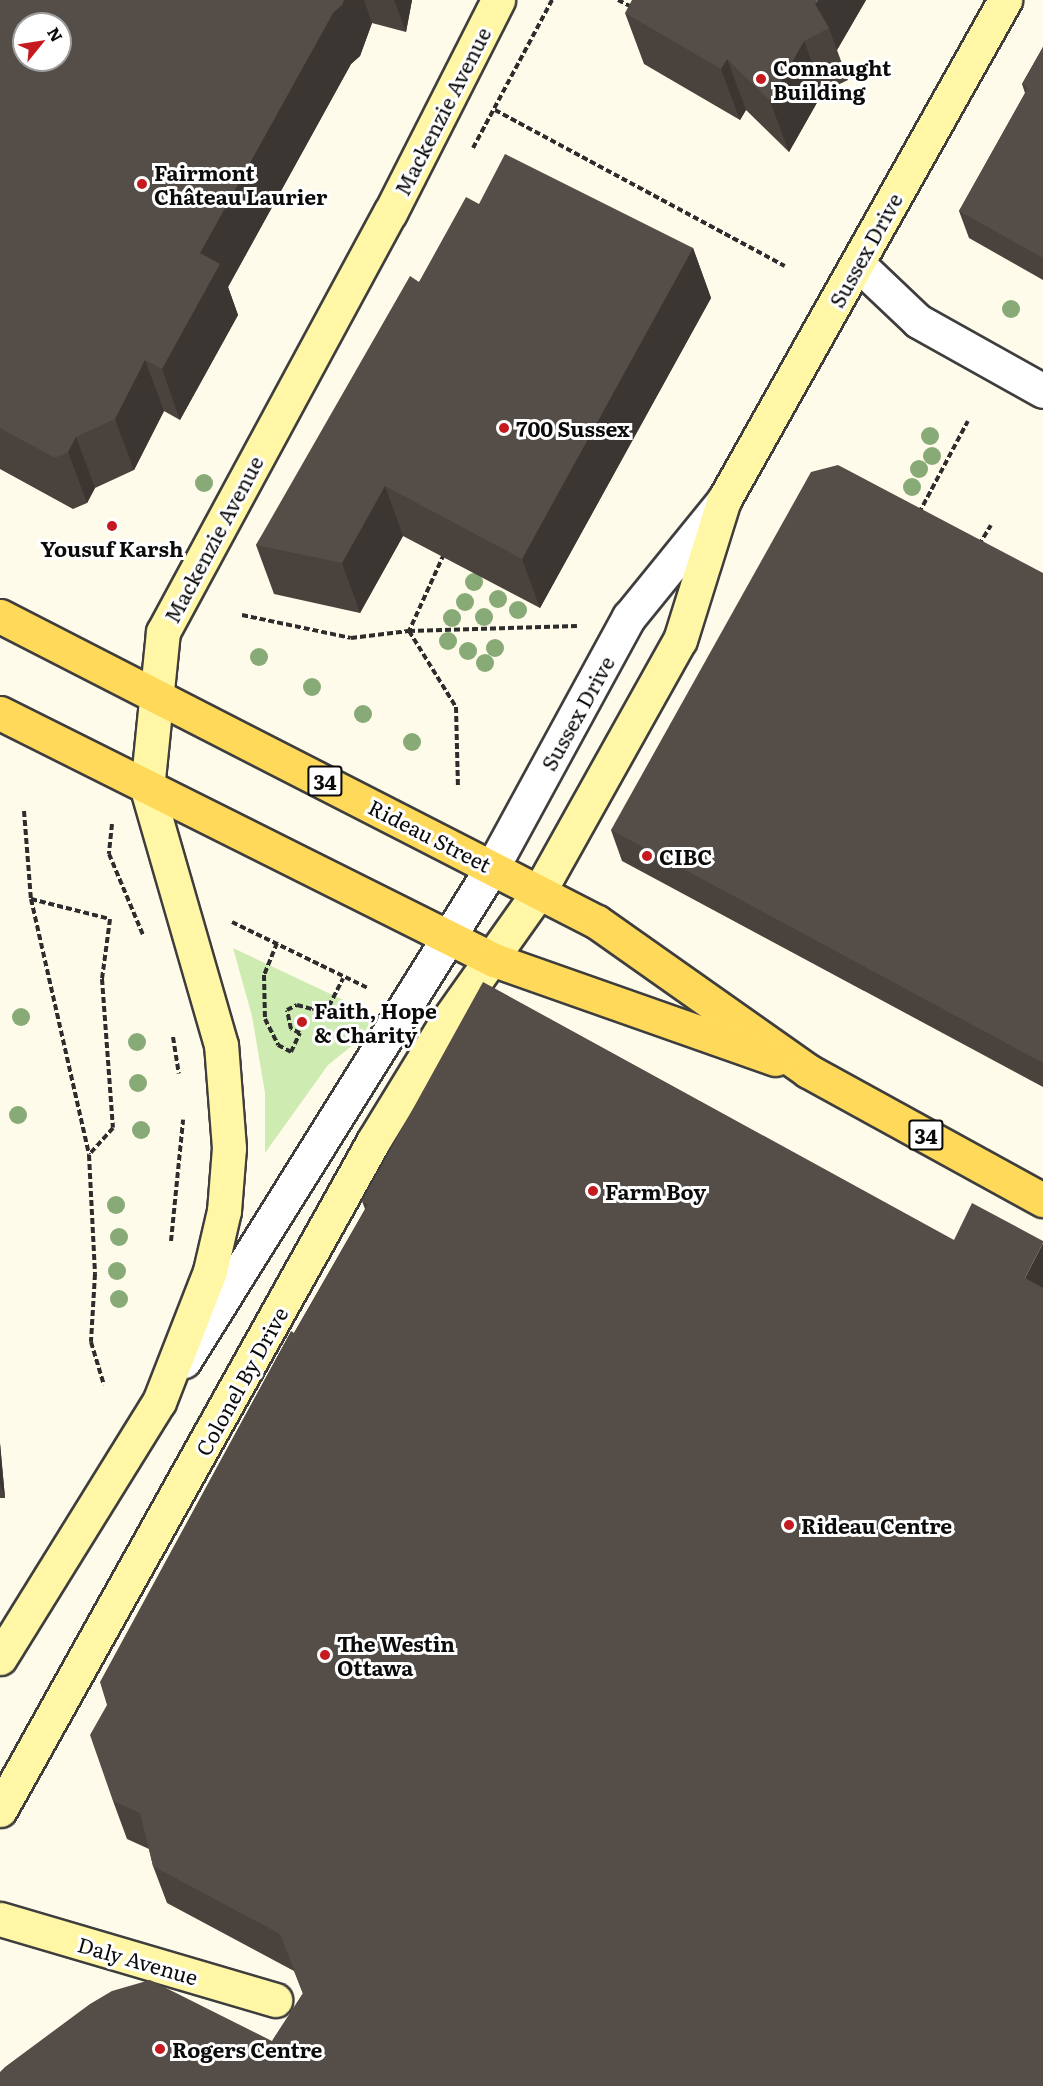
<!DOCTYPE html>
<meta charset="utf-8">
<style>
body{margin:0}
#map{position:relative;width:1043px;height:2086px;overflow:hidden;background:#fffbea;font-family:Literata,serif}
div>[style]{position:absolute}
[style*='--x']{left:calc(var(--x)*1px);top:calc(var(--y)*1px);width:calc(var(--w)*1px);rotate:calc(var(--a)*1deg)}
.green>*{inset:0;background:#ceecb1}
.path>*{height:4px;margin-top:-2px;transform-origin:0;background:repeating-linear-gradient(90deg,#2d2d2d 0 6px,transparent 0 9px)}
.roads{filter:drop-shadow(2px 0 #3e3e3e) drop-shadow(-2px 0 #3e3e3e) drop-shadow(0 2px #3e3e3e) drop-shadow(0 -2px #3e3e3e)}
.street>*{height:33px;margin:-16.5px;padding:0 16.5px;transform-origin:16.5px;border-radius:16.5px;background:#fff}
.secondary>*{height:33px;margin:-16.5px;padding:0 16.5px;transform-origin:16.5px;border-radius:16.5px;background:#fff7a5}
.primary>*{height:33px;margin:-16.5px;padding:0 16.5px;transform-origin:16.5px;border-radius:16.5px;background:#ffda5a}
.trees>*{width:18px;height:18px;margin:-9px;border-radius:50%;background:#88aa76}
.wall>*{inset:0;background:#49423d}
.shaded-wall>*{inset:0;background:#3c3632}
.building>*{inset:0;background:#554d47}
.dots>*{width:16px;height:16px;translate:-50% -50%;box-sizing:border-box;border:3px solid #fff;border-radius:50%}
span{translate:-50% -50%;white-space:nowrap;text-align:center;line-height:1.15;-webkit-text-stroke:6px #fff;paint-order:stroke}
.shield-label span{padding:2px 4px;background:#fff;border:2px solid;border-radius:4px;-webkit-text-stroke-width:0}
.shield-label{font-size:20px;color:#0b0b0b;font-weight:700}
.poi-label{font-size:21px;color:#0b0b0b;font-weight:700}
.left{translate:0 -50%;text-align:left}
.street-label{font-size:21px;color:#0b0b0b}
.north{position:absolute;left:12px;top:12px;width:60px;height:60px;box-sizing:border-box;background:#fff;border:2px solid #9d9d9d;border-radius:50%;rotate:60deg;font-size:16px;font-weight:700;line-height:24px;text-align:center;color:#0b0b0b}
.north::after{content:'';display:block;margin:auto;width:21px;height:27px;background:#c51a1f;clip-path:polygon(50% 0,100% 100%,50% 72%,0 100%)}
</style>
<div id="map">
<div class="green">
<div style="clip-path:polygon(233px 948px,373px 1014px,363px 1037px,328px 1065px,265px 1153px,265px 1093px,252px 1016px)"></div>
</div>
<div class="path">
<div style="--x:618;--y:0;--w:16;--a:27"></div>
<div style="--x:495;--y:110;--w:329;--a:28.3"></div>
<div style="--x:473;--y:148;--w:168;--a:-61.9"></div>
<div style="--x:919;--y:513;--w:104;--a:-62"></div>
<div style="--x:979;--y:545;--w:23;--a:-59"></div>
<div style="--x:444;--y:554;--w:85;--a:114.4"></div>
<div style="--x:409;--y:631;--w:89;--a:58.3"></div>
<div style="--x:456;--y:707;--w:80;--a:88.6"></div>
<div style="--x:242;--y:615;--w:111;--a:11.9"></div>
<div style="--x:351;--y:638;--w:58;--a:-6.9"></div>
<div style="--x:409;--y:631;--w:168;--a:-1.7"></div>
<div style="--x:24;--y:811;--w:88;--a:85.5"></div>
<div style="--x:31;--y:899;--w:262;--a:77.2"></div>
<div style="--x:89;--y:1155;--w:119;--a:87.1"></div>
<div style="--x:95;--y:1274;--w:68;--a:93.4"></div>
<div style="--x:91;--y:1342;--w:45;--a:73.2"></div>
<div style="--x:112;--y:824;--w:30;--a:96"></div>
<div style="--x:109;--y:854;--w:88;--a:67.2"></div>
<div style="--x:31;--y:899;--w:81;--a:14.2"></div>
<div style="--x:110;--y:919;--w:61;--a:97.6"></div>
<div style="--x:102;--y:979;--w:149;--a:85.8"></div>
<div style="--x:113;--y:1128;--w:36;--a:132"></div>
<div style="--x:232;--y:922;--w:151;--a:25.9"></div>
<div style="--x:277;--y:943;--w:35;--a:112"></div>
<div style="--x:264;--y:975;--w:44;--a:88.7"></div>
<div style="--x:265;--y:1019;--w:29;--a:63"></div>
<div style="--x:278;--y:1045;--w:15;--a:28"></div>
<div style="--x:291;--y:1052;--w:21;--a:-65"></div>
<div style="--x:300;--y:1033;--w:10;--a:-156"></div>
<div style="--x:291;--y:1029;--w:19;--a:-102"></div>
<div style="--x:287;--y:1010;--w:11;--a:-27"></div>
<div style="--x:297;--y:1005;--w:16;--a:15"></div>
<div style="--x:312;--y:1009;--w:17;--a:-10"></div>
<div style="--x:329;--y:1006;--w:31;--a:-63"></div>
<div style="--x:173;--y:1037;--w:37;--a:81"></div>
<div style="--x:171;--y:1241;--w:122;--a:-84.3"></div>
</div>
<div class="roads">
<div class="street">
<div style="--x:858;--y:264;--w:83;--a:43.5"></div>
<div style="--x:918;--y:321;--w:143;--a:29.2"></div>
<div style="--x:184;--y:1361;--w:584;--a:-58.03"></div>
<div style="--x:493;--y:866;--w:284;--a:-61.4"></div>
<div style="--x:629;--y:617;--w:151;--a:-50.9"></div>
</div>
<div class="secondary">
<div style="--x:0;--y:1658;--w:301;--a:-58.2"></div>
<div style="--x:159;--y:1402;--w:141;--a:-68.7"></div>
<div style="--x:210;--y:1271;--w:62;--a:-76.9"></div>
<div style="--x:224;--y:1211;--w:63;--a:-85.5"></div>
<div style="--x:229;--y:1148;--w:103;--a:-94.4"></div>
<div style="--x:221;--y:1045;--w:266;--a:-106.1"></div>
<div style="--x:147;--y:789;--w:158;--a:-84.2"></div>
<div style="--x:163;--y:632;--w:477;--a:-61.6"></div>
<div style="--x:390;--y:213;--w:239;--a:-63.1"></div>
<div style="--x:0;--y:1810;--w:767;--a:-60.83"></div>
<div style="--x:374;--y:1140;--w:136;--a:-58.5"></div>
<div style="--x:445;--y:1024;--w:164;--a:-54.7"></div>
<div style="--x:540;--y:890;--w:287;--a:-60.8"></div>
<div style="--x:680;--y:640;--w:147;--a:-72.6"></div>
<div style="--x:724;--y:500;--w:574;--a:-60.66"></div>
<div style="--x:0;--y:1919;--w:287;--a:16.4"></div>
</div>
<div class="primary">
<div style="--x:0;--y:616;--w:671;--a:27.14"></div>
<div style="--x:597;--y:922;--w:258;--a:35.2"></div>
<div style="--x:808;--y:1071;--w:268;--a:28.8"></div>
<div style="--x:0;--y:713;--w:552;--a:26.57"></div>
<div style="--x:494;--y:960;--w:298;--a:19.4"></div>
</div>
</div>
<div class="trees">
<div style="left:1011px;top:309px"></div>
<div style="left:930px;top:436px"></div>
<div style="left:932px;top:456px"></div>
<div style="left:919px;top:469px"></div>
<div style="left:204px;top:483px"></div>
<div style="left:912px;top:487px"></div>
<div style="left:474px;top:582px"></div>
<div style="left:498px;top:599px"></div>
<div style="left:465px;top:602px"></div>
<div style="left:518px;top:610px"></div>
<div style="left:484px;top:617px"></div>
<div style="left:452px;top:618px"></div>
<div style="left:448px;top:641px"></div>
<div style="left:495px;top:648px"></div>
<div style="left:468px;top:651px"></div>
<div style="left:259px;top:657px"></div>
<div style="left:485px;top:663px"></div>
<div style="left:312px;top:687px"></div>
<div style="left:363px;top:714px"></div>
<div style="left:412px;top:742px"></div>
<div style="left:21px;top:1017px"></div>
<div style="left:137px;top:1042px"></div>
<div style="left:138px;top:1083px"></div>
<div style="left:18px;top:1115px"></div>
<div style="left:141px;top:1130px"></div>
<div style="left:116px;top:1205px"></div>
<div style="left:119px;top:1237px"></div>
<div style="left:117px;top:1271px"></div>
<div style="left:119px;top:1299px"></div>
</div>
<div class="wall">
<div style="clip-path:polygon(0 0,412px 0,406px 32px,372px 23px,360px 56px,351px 64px,228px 287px,238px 315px,180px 420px,164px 411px,134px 470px,95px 488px,87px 503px,73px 509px,0 469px)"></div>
<div style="clip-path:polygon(866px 0,837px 50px,848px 80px,823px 92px,789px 152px,746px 110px,740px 120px,644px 64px,625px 13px)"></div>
<div style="clip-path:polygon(1043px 47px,1043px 280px,969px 238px,959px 211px,1025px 93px,1022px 84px)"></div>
<div style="clip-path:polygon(479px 204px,693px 248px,711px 298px,540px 608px,403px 536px,360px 613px,274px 594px,256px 545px,419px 282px)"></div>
<div style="clip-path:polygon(1043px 573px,1043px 1087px,622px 861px,611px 830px)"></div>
<div style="clip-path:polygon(362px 1201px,954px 1240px,272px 2041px,303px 1994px,294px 1971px,167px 1903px,153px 1866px,149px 1849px,127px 1839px,113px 1801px,107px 1705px,294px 1333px,365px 1209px)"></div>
<div style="clip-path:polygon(0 1443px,5px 1498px,0 1498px)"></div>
</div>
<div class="shaded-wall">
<div style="clip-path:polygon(344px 0,364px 0,372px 23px,360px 56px,351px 64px,228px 287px,238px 315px,180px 420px,162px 369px,200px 253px,333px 13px)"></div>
<div style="clip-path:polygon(394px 0,412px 0,406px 32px)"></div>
<div style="clip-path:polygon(818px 0,866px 0,837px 50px,829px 28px,815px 4px)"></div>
<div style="clip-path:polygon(804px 41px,823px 92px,789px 152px,770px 101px)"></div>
<div style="clip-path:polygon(727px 59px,746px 110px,740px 120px,721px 69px)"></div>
<div style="clip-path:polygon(693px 248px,711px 298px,540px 608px,522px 559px)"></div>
<div style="clip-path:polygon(145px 360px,164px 411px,134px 470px,115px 419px)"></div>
<div style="clip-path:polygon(76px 437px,95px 488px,87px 503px,68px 452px)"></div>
<div style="clip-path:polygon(385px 486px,403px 536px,360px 613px,342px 563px)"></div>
<div style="clip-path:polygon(1043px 1243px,1043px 1308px,1025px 1278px)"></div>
<div style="clip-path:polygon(0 1443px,5px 1498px,0 1483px)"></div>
</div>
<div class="building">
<div style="clip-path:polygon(evenodd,0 0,344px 0,342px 5px,333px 13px,200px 253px,220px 264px,162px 369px,145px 360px,115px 419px,76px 437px,68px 452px,55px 458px,0 428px,0 0,24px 24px,60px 24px,60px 60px,24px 60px,24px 24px)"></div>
<div style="clip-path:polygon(632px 0,818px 0,815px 4px,829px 28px,804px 41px,770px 101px,727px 59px,721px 69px,625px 13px)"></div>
<div style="clip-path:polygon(1043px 47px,1043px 258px,959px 211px,1028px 88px,1022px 84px)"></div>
<div style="clip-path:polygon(505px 154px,693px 248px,522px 559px,385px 486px,342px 563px,256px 545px,410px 276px,419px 282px,466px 197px,479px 204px)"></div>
<div style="clip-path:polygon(838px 465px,1043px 573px,1043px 1063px,611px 830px,811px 472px)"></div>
<div style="clip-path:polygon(483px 982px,954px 1240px,972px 1203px,1043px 1241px,1043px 1243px,1025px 1278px,1043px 1288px,1043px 2086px,0 2086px,0 2072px,5px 2067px,90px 2004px,112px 1991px,150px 1980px,272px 2041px,303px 1993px,280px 1934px,153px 1866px,140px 1813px,113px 1801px,90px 1735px,107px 1705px,100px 1682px,291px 1331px,294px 1333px,368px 1205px,362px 1201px)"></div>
</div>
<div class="dots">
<div style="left:761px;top:79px;background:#c51a1f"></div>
<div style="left:142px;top:184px;background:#c51a1f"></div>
<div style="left:504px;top:428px;background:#c51a1f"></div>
<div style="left:112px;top:526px;background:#c51a1f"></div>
<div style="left:647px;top:856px;background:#c51a1f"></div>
<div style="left:302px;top:1022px;background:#c51a1f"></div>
<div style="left:593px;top:1191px;background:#c51a1f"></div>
<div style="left:789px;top:1525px;background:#c51a1f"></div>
<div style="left:325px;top:1655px;background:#c51a1f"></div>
<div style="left:160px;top:2049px;background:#c51a1f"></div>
</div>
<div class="shield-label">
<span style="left:325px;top:781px">34</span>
<span style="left:926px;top:1135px">34</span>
</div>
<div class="poi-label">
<span class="left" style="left:773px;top:79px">Connaught<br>Building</span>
<span class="left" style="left:154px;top:184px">Fairmont<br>Château Laurier</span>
<span class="left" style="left:516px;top:428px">700 Sussex</span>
<span style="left:112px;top:548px">Yousuf Karsh</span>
<span class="left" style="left:659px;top:856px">CIBC</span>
<span class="left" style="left:314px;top:1022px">Faith, Hope<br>&amp; Charity</span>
<span class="left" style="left:605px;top:1191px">Farm Boy</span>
<span class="left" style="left:801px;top:1525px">Rideau Centre</span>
<span class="left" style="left:337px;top:1655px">The Westin<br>Ottawa</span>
<span class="left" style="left:172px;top:2049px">Rogers Centre</span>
</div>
<div class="street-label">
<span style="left:442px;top:111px;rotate:-63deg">Mackenzie Avenue</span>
<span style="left:865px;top:250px;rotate:-61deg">Sussex Drive</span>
<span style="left:213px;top:539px;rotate:-62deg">Mackenzie Avenue</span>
<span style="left:577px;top:713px;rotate:-61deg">Sussex Drive</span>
<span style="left:430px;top:835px;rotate:27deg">Rideau Street</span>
<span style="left:241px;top:1381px;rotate:-61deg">Colonel By Drive</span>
<span style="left:138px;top:1960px;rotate:16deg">Daly Avenue</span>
</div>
<div class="north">N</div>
</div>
